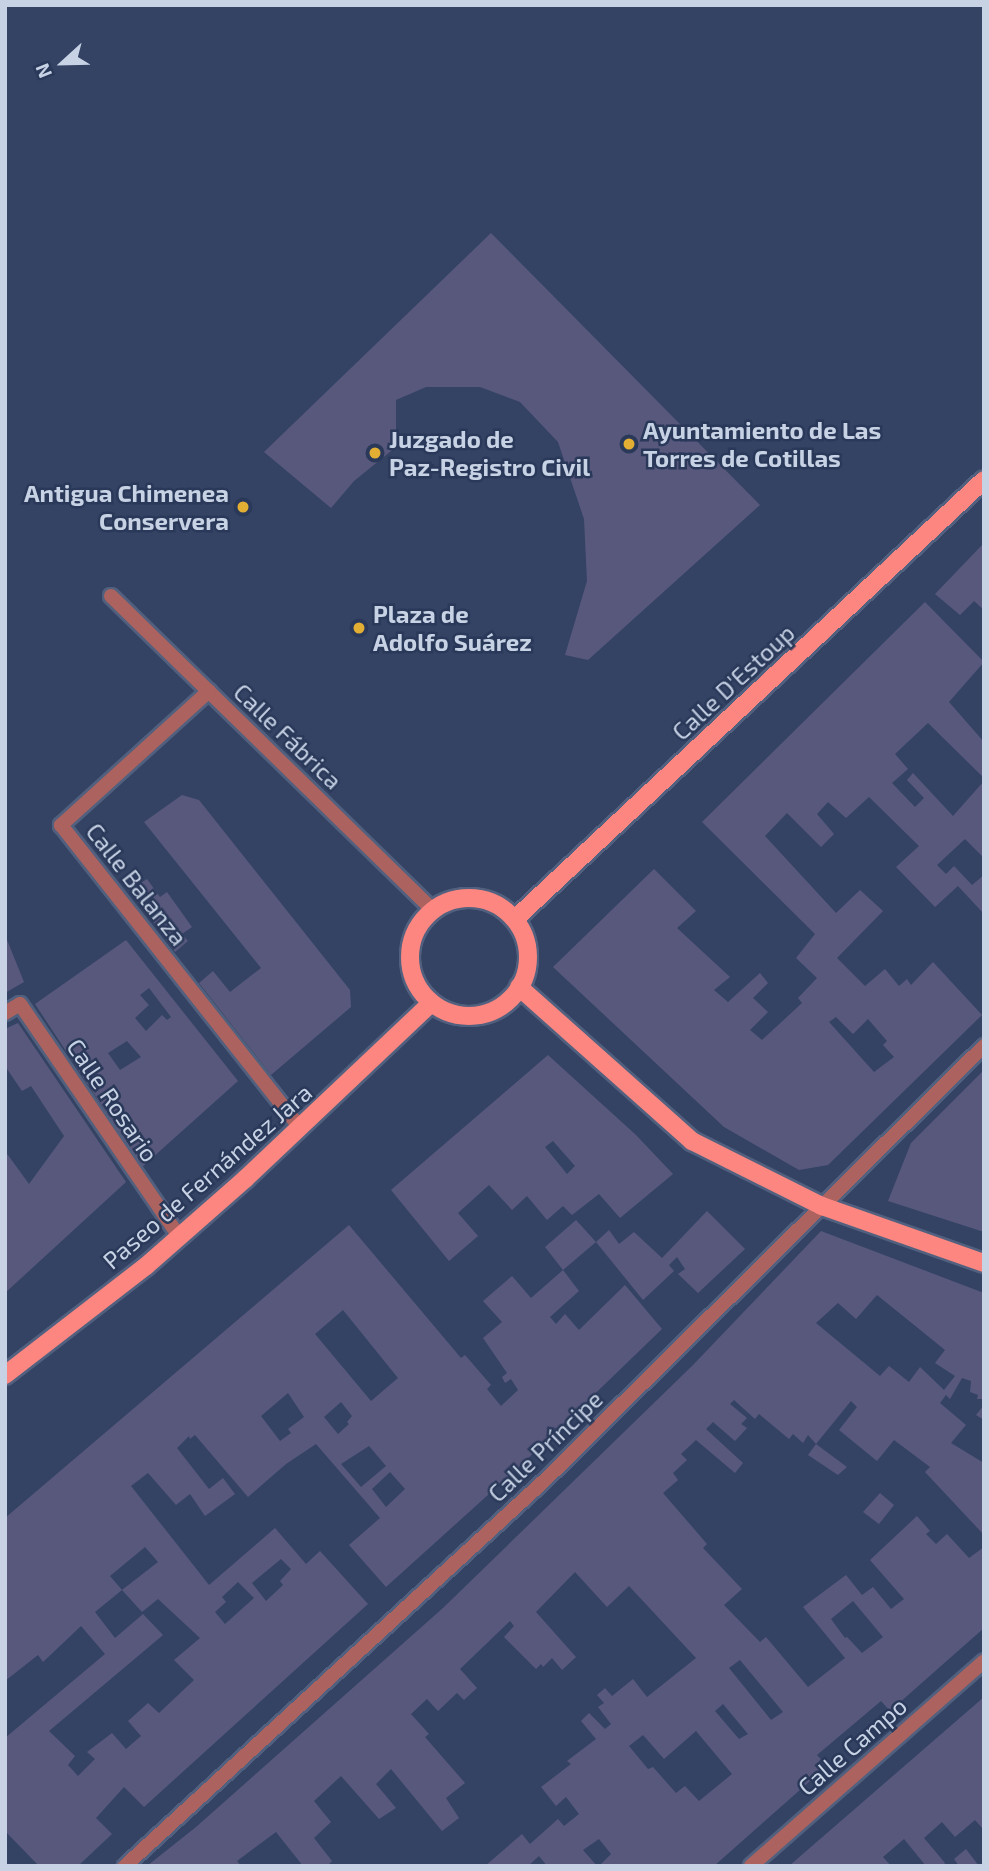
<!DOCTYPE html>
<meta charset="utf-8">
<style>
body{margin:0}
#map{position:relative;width:989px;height:1871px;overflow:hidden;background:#344364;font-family:"Exo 2",sans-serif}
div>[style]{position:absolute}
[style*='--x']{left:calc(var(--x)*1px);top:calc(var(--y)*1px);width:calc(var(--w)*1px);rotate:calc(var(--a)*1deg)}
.building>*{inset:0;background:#58587d}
.roads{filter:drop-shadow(2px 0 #51607e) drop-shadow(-2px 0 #51607e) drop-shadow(0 2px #51607e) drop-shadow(0 -2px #51607e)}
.street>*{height:14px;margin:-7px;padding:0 7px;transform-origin:7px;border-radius:7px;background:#ac625e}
.primary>*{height:18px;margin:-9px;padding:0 9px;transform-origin:9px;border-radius:9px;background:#fd8680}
.primary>.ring{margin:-9px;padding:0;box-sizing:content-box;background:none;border:18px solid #fd8680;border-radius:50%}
.dots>*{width:19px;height:19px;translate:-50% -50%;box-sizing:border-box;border:4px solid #2a3959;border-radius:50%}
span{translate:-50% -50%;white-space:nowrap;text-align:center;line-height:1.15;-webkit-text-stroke:5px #2a3959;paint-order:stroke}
.poi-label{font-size:24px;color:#c7d2e5;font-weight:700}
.left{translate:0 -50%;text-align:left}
.right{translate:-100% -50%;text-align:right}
.street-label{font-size:24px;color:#c7d2e5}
.frame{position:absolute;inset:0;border:7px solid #c7d2e5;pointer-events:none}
.north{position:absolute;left:28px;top:28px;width:70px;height:70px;-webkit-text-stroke:5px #2a3959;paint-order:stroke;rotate:248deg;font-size:19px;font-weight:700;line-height:28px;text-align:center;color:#c7d2e5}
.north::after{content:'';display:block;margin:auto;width:24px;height:32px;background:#c7d2e5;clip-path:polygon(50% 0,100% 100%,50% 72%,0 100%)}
</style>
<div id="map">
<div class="building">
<div style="clip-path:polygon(491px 233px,760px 505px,588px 660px,565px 655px,587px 581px,584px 519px,558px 442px,520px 402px,480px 387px,426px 387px,396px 400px,396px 447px,354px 481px,331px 508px,264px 452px)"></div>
<div style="clip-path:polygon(984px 543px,984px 610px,974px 601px,960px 615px,935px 594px)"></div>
<div style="clip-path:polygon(evenodd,925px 602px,984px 662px,949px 702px,984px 742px,984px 778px,928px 723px,895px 754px,908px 769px,892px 783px,915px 807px,924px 798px,907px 780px,913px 773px,953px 816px,984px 781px,984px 858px,965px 839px,937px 865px,946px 874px,954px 866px,972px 885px,984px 875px,984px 914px,958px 886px,935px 907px,896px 867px,919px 846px,869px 797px,846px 818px,828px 802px,817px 814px,834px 834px,821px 847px,787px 813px,765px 836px,836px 913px,860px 890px,883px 911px,837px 958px,865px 986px,885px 969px,899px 986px,907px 979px,911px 985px,933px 962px,982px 1015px,828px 1165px,799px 1170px,724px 1127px,553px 967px,654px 869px,696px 911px,677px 928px,730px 977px,714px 990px,728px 1002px,760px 973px,768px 983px,753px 998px,768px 1012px,750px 1030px,762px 1040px,802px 1003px,798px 998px,817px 978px,796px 958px,815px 934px,702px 822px,925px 602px,836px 1017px,853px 1034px,868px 1019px,887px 1041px,883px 1045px,894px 1057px,874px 1072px,829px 1022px,836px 1017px)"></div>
<div style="clip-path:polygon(182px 795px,199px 800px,350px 990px,351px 1007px,271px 1075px,199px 983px,213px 971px,230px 992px,261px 968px,144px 822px)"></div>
<div style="clip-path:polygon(147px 879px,160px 897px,167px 892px,192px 927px,182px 934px,188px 941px,175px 952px,129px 890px)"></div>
<div style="clip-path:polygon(5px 935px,24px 982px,5px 993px)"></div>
<div style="clip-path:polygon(evenodd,126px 940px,238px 1081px,142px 1167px,35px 1004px,126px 940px,149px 988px,171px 1017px,167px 1020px,162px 1015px,146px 1031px,135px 1018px,149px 1005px,140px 995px,149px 988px,126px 940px,127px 1041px,141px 1057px,120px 1070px,108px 1053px,127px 1041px)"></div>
<div style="clip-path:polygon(18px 1023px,126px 1182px,5px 1293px,5px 1151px,29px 1184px,64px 1136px,31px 1086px,22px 1091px,5px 1066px,5px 1029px)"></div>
<div style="clip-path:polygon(evenodd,548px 1055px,636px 1135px,673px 1174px,620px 1218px,599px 1194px,572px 1215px,563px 1206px,547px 1220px,527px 1196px,512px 1210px,489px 1185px,458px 1213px,478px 1236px,449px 1261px,391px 1190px,548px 1055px,553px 1141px,575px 1166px,567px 1174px,545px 1147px,553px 1141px)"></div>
<div style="clip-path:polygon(984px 1070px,983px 1210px,984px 1232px,888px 1201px,911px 1143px)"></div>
<div style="clip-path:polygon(707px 1211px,745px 1249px,698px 1293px,678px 1274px,685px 1269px,677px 1257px,669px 1265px,674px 1271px,643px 1300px,596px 1242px,609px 1230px,619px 1244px,634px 1232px,662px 1258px)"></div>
<div style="clip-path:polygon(576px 1220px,596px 1242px,563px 1270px,545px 1247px)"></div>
<div style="clip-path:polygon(evenodd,349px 1225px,461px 1358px,465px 1355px,491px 1385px,487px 1389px,501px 1406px,518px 1390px,511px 1379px,505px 1383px,502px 1377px,507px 1373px,483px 1338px,502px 1322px,483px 1301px,512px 1276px,531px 1298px,563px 1270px,579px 1291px,550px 1317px,556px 1324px,565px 1314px,579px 1330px,625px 1285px,662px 1329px,519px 1467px,386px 1587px,349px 1545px,380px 1518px,316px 1444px,286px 1464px,248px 1497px,195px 1435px,190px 1439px,189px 1436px,177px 1448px,209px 1489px,223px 1478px,235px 1494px,205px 1516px,190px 1494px,176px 1505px,148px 1473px,131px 1486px,209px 1585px,275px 1528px,306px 1564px,320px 1551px,368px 1604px,144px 1807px,124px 1787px,96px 1818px,112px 1834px,78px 1866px,39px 1866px,5px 1831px,5px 1738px,105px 1654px,81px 1626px,43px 1662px,38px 1655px,5px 1681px,5px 1518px,349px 1225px,343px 1310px,398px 1378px,371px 1401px,315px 1334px,343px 1310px,349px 1225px,288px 1393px,304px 1417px,288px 1429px,291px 1433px,280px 1441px,261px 1416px,288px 1393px,349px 1225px,341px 1402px,352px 1416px,347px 1422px,349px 1424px,338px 1434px,324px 1417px,341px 1402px,349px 1225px,369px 1446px,386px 1466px,361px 1487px,341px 1464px,369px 1446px,349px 1225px,390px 1472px,405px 1489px,386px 1507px,372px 1489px,390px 1472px,349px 1225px,145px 1547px,158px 1562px,122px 1590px,110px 1576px,145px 1547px,349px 1225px,281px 1559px,291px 1569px,280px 1581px,283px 1585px,266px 1601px,252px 1583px,281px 1559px,349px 1225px,238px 1582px,254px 1598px,225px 1624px,215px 1612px,226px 1602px,222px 1597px,238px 1582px,349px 1225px,122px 1590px,142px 1612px,158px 1599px,200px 1638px,174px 1660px,194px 1680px,159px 1713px,148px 1703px,128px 1721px,141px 1736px,126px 1749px,112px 1733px,87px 1752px,95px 1759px,78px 1776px,68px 1765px,75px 1756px,49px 1731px,163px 1635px,143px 1614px,115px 1638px,95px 1612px,122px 1590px)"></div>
<div style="clip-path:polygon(evenodd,821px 1231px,984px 1293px,984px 1399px,977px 1399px,978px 1395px,970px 1392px,971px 1381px,962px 1378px,950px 1399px,946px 1395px,940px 1403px,966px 1425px,951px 1443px,984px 1463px,984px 1535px,925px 1472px,930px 1467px,894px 1440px,877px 1461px,839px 1430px,857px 1407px,851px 1401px,816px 1444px,808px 1435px,803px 1443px,793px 1434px,789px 1439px,759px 1414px,755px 1419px,734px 1400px,730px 1404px,747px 1418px,741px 1424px,747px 1428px,735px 1441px,713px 1422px,706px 1429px,743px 1463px,735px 1473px,696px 1440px,681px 1454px,687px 1460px,673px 1473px,678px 1480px,663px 1493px,707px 1544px,703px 1548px,742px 1589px,724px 1605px,760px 1642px,766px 1637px,808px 1687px,845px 1658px,803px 1607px,846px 1575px,862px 1595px,873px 1587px,891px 1609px,904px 1599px,870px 1560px,917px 1516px,930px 1531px,926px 1534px,936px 1544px,947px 1534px,969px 1558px,984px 1547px,984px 1628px,890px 1711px,881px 1701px,817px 1755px,827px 1766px,714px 1866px,599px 1866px,611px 1854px,599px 1839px,583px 1850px,597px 1866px,547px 1866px,539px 1856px,528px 1866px,485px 1866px,522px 1834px,530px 1844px,558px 1819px,564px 1826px,579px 1814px,566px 1797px,556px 1806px,541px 1787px,571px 1764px,567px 1761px,596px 1739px,581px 1721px,589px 1713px,605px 1729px,611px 1724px,598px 1707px,604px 1703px,597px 1695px,605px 1688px,612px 1696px,633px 1679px,647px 1697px,696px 1658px,629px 1586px,607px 1607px,575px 1572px,536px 1612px,576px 1657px,562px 1670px,552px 1658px,543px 1667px,541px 1664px,536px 1669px,504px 1637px,514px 1626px,510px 1621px,460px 1669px,477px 1688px,464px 1700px,457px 1693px,438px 1711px,427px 1699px,411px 1714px,429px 1734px,425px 1737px,465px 1783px,446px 1798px,459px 1818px,442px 1831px,391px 1769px,376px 1784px,396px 1808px,379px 1819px,341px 1776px,314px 1801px,331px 1822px,314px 1838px,332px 1861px,327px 1866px,303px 1866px,276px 1832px,237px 1861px,241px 1866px,147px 1866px,196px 1827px,443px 1608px,693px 1365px,821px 1231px,877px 1295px,945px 1350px,935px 1363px,955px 1376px,944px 1390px,920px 1367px,909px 1382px,889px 1366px,880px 1376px,816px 1323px,838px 1303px,856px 1319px,877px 1295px,821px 1231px,853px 1601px,883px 1637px,862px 1653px,847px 1637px,845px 1638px,831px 1619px,853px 1601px,821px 1231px,740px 1660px,783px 1712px,771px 1720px,729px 1668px,740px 1660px,821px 1231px,723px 1704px,748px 1734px,739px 1739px,715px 1711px,723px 1704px,821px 1231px,696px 1731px,732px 1774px,699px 1801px,685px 1786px,676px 1793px,653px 1767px,648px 1769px,629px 1746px,643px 1735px,664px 1759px,696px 1731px)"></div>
<div style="clip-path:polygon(984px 1405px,984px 1420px,976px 1415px)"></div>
<div style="clip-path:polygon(816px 1444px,847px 1467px,838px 1475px,808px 1455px)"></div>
<div style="clip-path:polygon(880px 1493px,894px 1505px,879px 1524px,863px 1512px)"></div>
<div style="clip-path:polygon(984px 1697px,984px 1830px,975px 1820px,955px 1837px,942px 1822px,924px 1838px,945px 1863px,943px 1866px,926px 1866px,904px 1839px,883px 1857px,891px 1866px,789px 1866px)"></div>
<div style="clip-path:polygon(966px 1849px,979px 1866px,959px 1866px,954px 1859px)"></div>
</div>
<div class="roads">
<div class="street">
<div style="--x:111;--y:596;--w:450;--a:44.3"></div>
<div style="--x:209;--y:691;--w:200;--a:137.8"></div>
<div style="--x:61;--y:825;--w:386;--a:51.7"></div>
<div style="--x:5;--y:1013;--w:17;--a:-31"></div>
<div style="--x:20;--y:1004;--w:281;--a:55.6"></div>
<div style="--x:125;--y:1866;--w:569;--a:-42.58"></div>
<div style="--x:544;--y:1481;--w:619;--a:-44.67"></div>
<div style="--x:751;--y:1866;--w:310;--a:-41.3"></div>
</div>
<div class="primary">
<div class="ring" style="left:410px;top:898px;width:100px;height:100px"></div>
<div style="--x:515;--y:919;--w:642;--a:-43.11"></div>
<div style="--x:519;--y:987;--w:232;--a:41.7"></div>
<div style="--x:692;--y:1141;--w:145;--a:26.6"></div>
<div style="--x:822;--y:1206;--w:172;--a:19.4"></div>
<div style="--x:5;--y:1375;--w:178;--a:-37.7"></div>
<div style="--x:146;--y:1266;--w:132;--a:-41.3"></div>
<div style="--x:245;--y:1179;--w:256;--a:-43.4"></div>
</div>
</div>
<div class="dots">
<div style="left:629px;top:444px;background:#e3ae34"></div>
<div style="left:375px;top:453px;background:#e3ae34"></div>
<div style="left:243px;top:507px;background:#e3ae34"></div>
<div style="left:359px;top:628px;background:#e3ae34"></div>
</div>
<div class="poi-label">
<span class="left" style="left:643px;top:444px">Ayuntamiento de Las<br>Torres de Cotillas</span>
<span class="left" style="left:389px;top:453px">Juzgado de<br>Paz-Registro Civil</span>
<span class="right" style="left:229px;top:507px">Antigua Chimenea<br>Conservera</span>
<span class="left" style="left:373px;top:628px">Plaza de<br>Adolfo Suárez</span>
</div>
<div class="street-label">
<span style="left:733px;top:682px;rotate:-43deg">Calle D'Estoup</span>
<span style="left:288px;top:736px;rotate:44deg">Calle Fábrica</span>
<span style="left:137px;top:884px;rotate:52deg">Calle Balanza</span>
<span style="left:113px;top:1100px;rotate:56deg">Calle Rosario</span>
<span style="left:207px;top:1176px;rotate:-41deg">Paseo de Fernández Jara</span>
<span style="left:545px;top:1446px;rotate:-44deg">Calle Príncipe</span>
<span style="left:852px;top:1746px;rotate:-41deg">Calle Campo</span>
</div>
<div class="frame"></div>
<div class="north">N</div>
</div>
